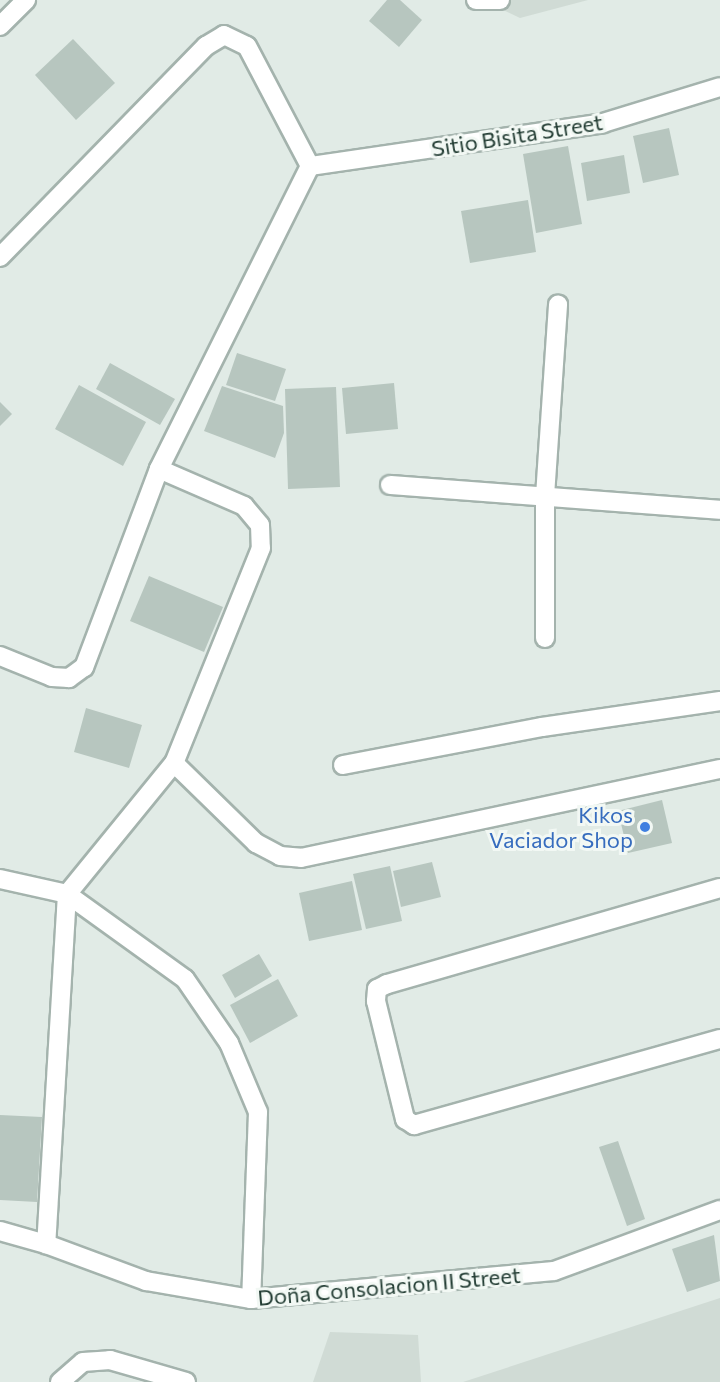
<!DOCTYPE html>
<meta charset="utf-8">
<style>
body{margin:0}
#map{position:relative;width:720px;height:1382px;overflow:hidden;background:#e1ebe6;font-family:Commissioner,sans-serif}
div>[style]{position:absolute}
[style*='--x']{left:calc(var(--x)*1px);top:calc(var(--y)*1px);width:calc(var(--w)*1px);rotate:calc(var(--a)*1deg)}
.built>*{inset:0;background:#d0dbd5}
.building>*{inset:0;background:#b7c6bf}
.roads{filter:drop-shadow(2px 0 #a4b3ad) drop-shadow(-2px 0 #a4b3ad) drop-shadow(0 2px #a4b3ad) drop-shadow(0 -2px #a4b3ad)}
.minor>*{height:18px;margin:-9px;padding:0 9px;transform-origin:9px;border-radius:9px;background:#fff}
.dots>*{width:16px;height:16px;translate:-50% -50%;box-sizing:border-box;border:3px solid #f2f8f4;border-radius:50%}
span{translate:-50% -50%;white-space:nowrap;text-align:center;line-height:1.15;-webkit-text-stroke:6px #f2f8f4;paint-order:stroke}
.street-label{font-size:22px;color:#223c33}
.shop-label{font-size:22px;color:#366cbe}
.right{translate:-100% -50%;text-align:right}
</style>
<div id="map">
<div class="built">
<div style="clip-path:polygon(482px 0,588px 0,520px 18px)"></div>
<div style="clip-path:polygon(720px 1298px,720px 1382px,463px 1382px)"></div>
<div style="clip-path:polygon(330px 1332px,418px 1335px,421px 1382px,313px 1382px)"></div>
</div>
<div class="building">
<div style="clip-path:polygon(387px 0,400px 0,422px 20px,399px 47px,369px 21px)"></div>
<div style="clip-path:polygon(73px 39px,115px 83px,76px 120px,35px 75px)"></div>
<div style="clip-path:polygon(669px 128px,679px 175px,643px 183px,633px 136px)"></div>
<div style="clip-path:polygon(568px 146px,582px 224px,536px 233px,523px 154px)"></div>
<div style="clip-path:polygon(624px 155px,630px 193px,587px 201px,581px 163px)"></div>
<div style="clip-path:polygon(528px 200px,536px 252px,470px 263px,461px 211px)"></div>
<div style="clip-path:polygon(237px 353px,286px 369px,275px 401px,226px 385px)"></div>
<div style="clip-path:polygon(110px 363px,175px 399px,160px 425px,96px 389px)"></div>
<div style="clip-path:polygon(394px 383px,398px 429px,346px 434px,342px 388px)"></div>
<div style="clip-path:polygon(79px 385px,146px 422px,123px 466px,55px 429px)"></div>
<div style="clip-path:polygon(222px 386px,283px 406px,284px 433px,275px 458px,204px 431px)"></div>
<div style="clip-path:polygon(336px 387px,340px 487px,288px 489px,285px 389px)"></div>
<div style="clip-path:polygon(0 402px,12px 414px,0 426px)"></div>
<div style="clip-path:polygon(149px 576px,223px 607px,204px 652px,130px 621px)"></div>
<div style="clip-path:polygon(86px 708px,142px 725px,129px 768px,74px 752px)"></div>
<div style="clip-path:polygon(662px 800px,672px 843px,628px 853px,618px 811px)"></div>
<div style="clip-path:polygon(432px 862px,441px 897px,401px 907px,393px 871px)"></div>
<div style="clip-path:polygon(390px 866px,402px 921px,366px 929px,353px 874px)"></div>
<div style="clip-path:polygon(352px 881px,362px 930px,309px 941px,299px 893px)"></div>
<div style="clip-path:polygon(259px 954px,272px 976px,235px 998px,222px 975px)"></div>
<div style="clip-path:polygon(278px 979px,298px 1016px,250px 1043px,230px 1005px)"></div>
<div style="clip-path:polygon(0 1115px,42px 1117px,37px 1202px,0 1200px)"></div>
<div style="clip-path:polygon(618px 1141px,645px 1219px,627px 1226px,599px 1147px)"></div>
<div style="clip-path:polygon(714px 1235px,720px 1281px,687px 1292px,672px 1249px)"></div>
</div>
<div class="roads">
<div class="minor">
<div style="--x:476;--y:0;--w:24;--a:0"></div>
<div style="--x:0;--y:26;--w:37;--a:-45"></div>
<div style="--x:310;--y:166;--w:296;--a:-8.3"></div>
<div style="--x:603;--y:123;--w:122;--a:-17.1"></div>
<div style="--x:0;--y:257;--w:295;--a:-45.7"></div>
<div style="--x:206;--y:46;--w:21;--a:-31"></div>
<div style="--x:224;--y:35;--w:25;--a:26"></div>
<div style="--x:247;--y:46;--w:136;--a:62.3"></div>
<div style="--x:310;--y:166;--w:339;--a:116.5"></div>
<div style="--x:159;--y:469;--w:212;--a:110.7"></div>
<div style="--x:84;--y:667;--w:19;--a:144"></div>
<div style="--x:69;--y:678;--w:17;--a:-177"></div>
<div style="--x:52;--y:677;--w:56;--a:-158"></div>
<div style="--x:159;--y:469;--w:93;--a:23.5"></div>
<div style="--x:244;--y:506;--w:25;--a:50"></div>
<div style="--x:260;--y:525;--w:23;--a:88"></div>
<div style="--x:261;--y:548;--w:232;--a:112"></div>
<div style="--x:174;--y:763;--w:169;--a:129.2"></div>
<div style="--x:67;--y:894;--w:351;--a:93.4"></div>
<div style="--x:46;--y:1244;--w:107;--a:20.3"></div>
<div style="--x:146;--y:1281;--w:107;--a:9.7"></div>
<div style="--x:251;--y:1299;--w:304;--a:-5.3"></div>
<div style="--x:554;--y:1271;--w:177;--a:-20.2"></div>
<div style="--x:390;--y:485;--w:331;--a:4.3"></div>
<div style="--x:545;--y:638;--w:142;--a:-90"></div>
<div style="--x:545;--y:496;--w:192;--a:-86.1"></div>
<div style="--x:174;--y:763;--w:115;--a:44.3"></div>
<div style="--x:256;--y:843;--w:27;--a:28"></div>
<div style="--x:280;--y:856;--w:21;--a:5"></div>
<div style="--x:301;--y:858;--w:428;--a:-12"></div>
<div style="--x:343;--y:765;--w:203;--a:-10.8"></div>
<div style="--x:542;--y:727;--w:180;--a:-8.3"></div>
<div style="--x:0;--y:879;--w:69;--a:12.6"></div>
<div style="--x:67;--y:894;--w:145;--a:35.8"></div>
<div style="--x:185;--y:979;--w:78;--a:55.5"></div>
<div style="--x:229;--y:1043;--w:75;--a:67.2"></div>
<div style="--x:258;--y:1112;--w:187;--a:92.1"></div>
<div style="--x:720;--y:888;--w:347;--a:163.9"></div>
<div style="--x:387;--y:984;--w:11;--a:153"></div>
<div style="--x:377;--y:989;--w:12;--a:95"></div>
<div style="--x:376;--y:1001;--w:122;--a:76.2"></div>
<div style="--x:405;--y:1119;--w:11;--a:34"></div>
<div style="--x:414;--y:1125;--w:318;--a:-15.7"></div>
<div style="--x:0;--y:1231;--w:48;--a:15.8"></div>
<div style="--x:60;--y:1382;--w:30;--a:-41"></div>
<div style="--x:83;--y:1362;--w:27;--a:-4"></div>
<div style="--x:110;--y:1360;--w:79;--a:16.1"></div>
</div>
</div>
<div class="dots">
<div style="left:645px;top:827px;background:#3f7fe0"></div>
</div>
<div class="street-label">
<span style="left:517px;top:135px;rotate:-9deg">Sitio Bisita Street</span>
<span style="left:389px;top:1286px;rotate:-5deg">Doña Consolacion II Street</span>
</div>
<div class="shop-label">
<span class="right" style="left:633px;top:827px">Kikos<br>Vaciador Shop</span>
</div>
</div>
